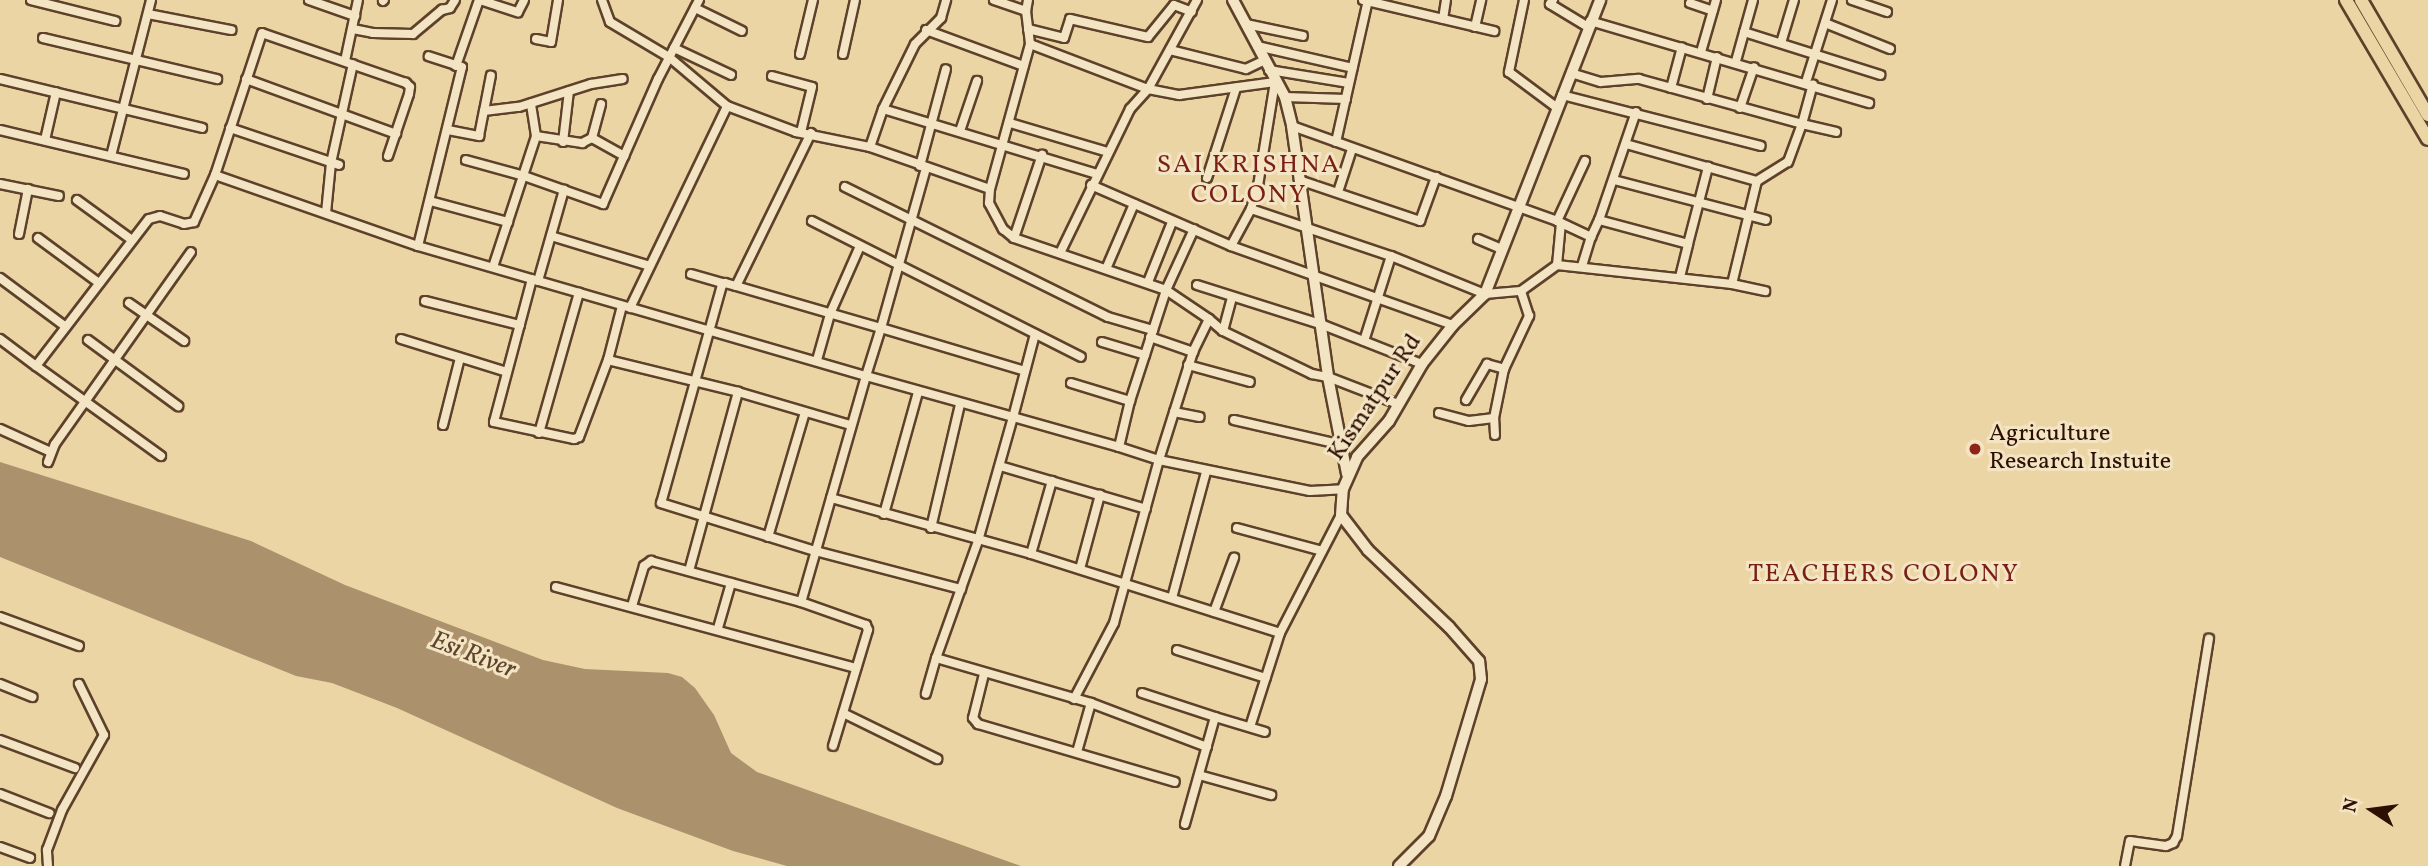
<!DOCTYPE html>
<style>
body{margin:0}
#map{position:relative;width:2428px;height:866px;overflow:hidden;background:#ecd5a4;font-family:Vollkorn,serif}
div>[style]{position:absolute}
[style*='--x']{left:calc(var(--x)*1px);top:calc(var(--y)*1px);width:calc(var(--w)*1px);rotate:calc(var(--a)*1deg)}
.water>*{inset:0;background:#ab926d}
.roads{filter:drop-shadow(2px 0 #5d412a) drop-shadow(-2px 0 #5d412a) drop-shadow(0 2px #5d412a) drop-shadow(0 -2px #5d412a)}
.street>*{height:8px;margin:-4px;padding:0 4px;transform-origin:4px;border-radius:4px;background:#f3e4c4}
.secondary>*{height:10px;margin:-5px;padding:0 5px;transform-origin:5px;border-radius:5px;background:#f3e4c4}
.primary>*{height:12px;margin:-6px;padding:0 6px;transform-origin:6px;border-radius:6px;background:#ecd5a4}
.dots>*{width:19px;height:19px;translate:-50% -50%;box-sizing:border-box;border:4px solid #f3e4c4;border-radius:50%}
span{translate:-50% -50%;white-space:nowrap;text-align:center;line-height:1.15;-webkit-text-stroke:6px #f3e4c4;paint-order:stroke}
.street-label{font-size:24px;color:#2d1002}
.poi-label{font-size:24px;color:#2d1002}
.left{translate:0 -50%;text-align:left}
.neighbourhood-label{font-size:26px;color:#7a1f14;letter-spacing:2px}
.water-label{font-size:26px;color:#5f442d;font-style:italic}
.north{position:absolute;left:2337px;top:775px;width:70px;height:70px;-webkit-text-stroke:5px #f3e4c4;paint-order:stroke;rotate:283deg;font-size:19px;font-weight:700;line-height:28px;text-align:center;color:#2d1002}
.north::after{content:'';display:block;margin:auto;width:24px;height:32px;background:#2d1002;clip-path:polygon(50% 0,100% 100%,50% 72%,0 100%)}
</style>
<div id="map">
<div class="water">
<div style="clip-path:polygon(0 462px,251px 541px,345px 585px,543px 660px,585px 669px,668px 673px,682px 677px,695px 688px,714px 715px,731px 753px,757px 772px,1021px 866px,787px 866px,733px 851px,617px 808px,397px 708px,332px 683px,296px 676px,0 557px)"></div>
</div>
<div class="roads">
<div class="street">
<div style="--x:31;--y:0;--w:87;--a:14"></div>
<div style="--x:309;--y:0;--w:49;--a:19.2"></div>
<div style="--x:480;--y:0;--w:40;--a:18"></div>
<div style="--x:518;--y:12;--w:13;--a:-63"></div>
<div style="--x:602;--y:0;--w:23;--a:70"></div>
<div style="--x:610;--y:22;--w:69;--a:30.7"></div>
<div style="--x:669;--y:57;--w:76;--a:40.2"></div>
<div style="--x:727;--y:106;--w:74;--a:20.6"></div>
<div style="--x:796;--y:132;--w:76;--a:11.5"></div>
<div style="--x:870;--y:147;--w:127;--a:19.3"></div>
<div style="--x:994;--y:0;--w:34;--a:19"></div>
<div style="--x:1028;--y:0;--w:11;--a:100"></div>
<div style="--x:1026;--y:11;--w:33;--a:83"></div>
<div style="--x:1030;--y:44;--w:150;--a:105.4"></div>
<div style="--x:990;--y:189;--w:14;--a:94"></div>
<div style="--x:989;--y:203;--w:30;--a:62"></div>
<div style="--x:1003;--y:229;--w:14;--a:39"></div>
<div style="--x:1014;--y:238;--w:161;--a:18.9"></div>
<div style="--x:1166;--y:290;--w:67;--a:-65.3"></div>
<div style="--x:1197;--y:0;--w:102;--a:118.8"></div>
<div style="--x:1148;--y:89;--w:32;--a:11"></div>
<div style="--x:1179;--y:95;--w:97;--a:-7.7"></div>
<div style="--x:1275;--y:82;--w:105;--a:99.3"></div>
<div style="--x:1258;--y:186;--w:24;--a:107"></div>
<div style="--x:1251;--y:209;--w:42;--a:118.4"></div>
<div style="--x:1363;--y:0;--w:135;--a:13.3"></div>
<div style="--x:1524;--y:0;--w:74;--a:101.8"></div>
<div style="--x:1509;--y:72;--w:59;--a:36.7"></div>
<div style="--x:1553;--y:0;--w:5;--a:127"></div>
<div style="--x:1550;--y:4;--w:44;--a:31.2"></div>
<div style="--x:1852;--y:0;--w:37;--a:19"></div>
<div style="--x:383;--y:1;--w:1;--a:-45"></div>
<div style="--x:1690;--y:3;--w:24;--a:19"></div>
<div style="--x:695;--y:8;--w:52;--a:26.1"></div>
<div style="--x:148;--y:14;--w:85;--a:10.9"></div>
<div style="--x:1443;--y:19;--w:19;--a:-81"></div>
<div style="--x:1590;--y:21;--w:291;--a:16.4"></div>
<div style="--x:1825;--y:23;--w:70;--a:21.8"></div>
<div style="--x:1246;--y:24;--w:58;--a:11.9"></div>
<div style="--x:1475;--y:27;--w:28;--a:-77"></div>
<div style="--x:353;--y:29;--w:20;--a:11"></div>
<div style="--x:373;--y:33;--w:40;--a:1.4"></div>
<div style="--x:413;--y:34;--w:38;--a:-40"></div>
<div style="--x:442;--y:10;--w:8;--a:-14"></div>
<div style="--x:450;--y:8;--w:9;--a:-58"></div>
<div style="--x:1028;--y:29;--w:37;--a:14"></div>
<div style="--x:1064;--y:38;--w:20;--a:-72"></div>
<div style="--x:1070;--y:19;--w:80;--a:13"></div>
<div style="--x:1148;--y:37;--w:41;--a:-50.9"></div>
<div style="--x:1174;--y:5;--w:19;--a:21"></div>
<div style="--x:926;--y:30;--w:104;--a:20.2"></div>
<div style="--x:1744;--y:32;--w:143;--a:17.5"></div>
<div style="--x:43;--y:38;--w:179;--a:13.3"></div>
<div style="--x:536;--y:39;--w:15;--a:11"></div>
<div style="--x:551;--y:42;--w:43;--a:-80.5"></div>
<div style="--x:1781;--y:43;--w:45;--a:-73.2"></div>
<div style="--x:1030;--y:44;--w:126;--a:20.9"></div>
<div style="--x:1148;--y:89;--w:27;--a:132"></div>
<div style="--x:1130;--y:109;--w:160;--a:115.9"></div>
<div style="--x:1257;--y:46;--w:98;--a:12.9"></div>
<div style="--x:674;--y:48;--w:63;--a:25.3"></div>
<div style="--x:1170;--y:50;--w:78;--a:14"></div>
<div style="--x:1246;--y:69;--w:19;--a:-25"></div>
<div style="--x:1701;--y:52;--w:54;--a:-73.9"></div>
<div style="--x:800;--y:54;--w:56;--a:-76.5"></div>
<div style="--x:843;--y:54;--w:55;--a:-77.5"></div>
<div style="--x:345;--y:61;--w:62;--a:-78"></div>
<div style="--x:1736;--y:61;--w:63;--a:-74.4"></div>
<div style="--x:456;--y:66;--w:70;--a:-70.8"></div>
<div style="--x:1269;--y:70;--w:81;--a:9.2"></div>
<div style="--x:1571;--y:73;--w:31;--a:17"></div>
<div style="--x:1601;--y:82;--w:38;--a:-5"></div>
<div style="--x:1639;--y:79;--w:169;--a:15.4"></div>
<div style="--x:1802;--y:124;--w:41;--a:-74.6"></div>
<div style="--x:772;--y:76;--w:41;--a:15.4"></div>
<div style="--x:812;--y:87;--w:46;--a:103.7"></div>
<div style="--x:0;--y:79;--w:208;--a:13.6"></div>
<div style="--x:246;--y:79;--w:160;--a:20.1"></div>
<div style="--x:1806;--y:82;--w:86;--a:-72.4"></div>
<div style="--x:1671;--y:88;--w:42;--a:-75"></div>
<div style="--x:1562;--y:95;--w:205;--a:14.4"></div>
<div style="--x:1285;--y:97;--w:61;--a:1.9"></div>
<div style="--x:1707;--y:99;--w:43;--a:-76.6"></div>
<div style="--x:1740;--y:108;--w:43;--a:-71.1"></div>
<div style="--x:883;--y:109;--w:224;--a:16.9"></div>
<div style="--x:484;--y:111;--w:36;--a:-79"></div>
<div style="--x:1010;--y:123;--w:102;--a:16.5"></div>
<div style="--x:1292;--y:126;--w:282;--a:19.7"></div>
<div style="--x:230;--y:128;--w:115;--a:18.7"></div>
<div style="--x:0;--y:130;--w:189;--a:13.4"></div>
<div style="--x:448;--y:130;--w:32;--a:11"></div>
<div style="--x:479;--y:136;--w:25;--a:-79"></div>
<div style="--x:484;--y:111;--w:35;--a:-7"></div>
<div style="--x:519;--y:107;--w:76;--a:-17.7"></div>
<div style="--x:591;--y:84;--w:32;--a:-9"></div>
<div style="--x:960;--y:131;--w:53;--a:-71.2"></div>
<div style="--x:811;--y:133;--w:170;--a:116.1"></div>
<div style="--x:736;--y:286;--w:11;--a:-165"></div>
<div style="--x:725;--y:283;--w:4;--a:146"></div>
<div style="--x:722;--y:285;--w:226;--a:105.6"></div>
<div style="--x:661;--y:503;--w:161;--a:17.3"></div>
<div style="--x:815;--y:551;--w:151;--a:14.6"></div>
<div style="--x:536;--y:136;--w:47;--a:8.7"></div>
<div style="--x:582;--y:143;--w:11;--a:-27"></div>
<div style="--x:592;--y:138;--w:35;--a:-75"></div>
<div style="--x:592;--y:138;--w:37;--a:29"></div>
<div style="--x:45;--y:140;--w:49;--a:-77.1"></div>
<div style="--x:563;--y:142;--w:51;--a:-83.3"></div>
<div style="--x:1336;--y:142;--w:146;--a:-77.3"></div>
<div style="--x:1626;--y:144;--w:136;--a:15.8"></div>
<div style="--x:870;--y:147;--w:40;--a:-71.1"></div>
<div style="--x:883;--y:109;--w:72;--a:-63.8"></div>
<div style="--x:915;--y:44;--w:37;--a:-45"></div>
<div style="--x:941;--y:18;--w:19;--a:-74"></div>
<div style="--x:111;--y:156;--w:161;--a:-75.6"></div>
<div style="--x:388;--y:156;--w:65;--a:-71.3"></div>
<div style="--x:409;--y:94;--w:7;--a:-82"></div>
<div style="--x:410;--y:87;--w:6;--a:-135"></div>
<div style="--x:406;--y:83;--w:152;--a:-160.9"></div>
<div style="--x:262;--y:33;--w:150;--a:108.3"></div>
<div style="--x:215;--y:175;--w:215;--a:19.3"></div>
<div style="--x:418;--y:246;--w:466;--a:16.2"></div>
<div style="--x:866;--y:376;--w:235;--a:106"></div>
<div style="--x:466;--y:160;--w:60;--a:15.4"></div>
<div style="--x:524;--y:176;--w:84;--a:19.5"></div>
<div style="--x:603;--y:204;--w:137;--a:-66.3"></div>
<div style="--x:658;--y:79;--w:89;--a:-62.6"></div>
<div style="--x:1585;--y:161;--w:66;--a:115"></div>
<div style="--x:1557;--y:221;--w:38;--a:25"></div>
<div style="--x:1591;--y:237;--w:19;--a:-65"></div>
<div style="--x:1599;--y:220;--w:114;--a:-71.1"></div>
<div style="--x:920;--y:166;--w:100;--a:-75"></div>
<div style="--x:926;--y:168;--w:166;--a:105.7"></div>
<div style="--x:881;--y:328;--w:150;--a:16.6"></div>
<div style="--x:1207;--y:178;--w:95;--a:-72.1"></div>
<div style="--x:1299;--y:180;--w:128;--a:18.7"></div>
<div style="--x:1420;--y:221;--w:47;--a:-70"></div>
<div style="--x:1614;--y:180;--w:157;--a:14.7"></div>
<div style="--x:0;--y:184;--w:60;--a:11.5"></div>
<div style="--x:1091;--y:185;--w:153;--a:23.5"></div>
<div style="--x:1231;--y:246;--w:236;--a:19.6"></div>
<div style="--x:845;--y:187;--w:293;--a:26.3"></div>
<div style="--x:1108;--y:317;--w:47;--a:16.1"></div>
<div style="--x:1338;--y:192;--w:45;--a:-72"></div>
<div style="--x:77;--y:200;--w:68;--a:36"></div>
<div style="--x:430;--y:201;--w:81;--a:15.1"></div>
<div style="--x:1251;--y:209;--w:148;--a:18.6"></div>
<div style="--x:1391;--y:256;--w:101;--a:22"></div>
<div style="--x:1485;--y:294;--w:36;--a:-5"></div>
<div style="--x:1521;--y:291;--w:44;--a:-35.8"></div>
<div style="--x:1557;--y:265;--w:176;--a:6.2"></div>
<div style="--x:1732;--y:284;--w:106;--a:-76.4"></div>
<div style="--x:1757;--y:181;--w:36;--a:-32"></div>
<div style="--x:1788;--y:162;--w:40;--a:-69.8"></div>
<div style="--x:1802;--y:124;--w:35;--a:13"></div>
<div style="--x:326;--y:213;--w:50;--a:-84.3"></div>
<div style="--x:331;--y:163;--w:101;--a:-77.5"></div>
<div style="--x:1599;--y:220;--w:92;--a:15.1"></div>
<div style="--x:1688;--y:244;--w:80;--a:-75.4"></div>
<div style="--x:812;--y:221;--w:301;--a:26.8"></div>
<div style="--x:19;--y:234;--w:46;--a:-78.7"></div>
<div style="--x:551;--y:236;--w:103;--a:16.9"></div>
<div style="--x:38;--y:238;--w:76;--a:36.4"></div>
<div style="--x:1014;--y:238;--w:88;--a:-71.4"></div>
<div style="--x:1478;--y:239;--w:25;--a:23"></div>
<div style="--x:418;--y:246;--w:184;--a:-76.2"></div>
<div style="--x:462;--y:67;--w:35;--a:-162"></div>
<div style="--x:1557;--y:265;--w:42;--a:-84.6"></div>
<div style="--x:1582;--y:266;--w:30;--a:-73"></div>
<div style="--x:493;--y:267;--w:138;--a:-71.8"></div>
<div style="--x:536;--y:136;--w:33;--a:-99"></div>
<div style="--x:1106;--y:269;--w:71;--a:-66.7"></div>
<div style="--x:691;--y:274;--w:33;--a:16"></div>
<div style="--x:1680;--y:277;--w:34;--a:-76"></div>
<div style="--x:0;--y:278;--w:82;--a:36.6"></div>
<div style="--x:532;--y:279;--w:148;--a:104.9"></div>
<div style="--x:494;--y:422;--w:82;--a:12"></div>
<div style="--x:574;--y:439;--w:5;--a:-22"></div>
<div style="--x:579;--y:437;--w:82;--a:-69.4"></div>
<div style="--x:608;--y:360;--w:56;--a:-75.5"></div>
<div style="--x:538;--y:281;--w:95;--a:-74.1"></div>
<div style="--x:1148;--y:282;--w:65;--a:-68.2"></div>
<div style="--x:1732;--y:284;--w:34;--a:12"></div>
<div style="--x:1197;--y:285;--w:132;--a:17.6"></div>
<div style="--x:1323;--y:325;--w:106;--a:21.5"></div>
<div style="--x:736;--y:286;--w:151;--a:16.2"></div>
<div style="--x:881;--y:328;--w:50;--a:107.4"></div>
<div style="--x:866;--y:376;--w:153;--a:15.6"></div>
<div style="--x:1013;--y:417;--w:129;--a:105.8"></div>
<div style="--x:978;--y:541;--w:124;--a:109.7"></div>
<div style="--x:936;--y:658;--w:37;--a:106"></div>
<div style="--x:1166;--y:290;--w:52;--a:34"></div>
<div style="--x:1209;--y:319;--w:37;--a:116"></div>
<div style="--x:1193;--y:352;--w:113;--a:107.5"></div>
<div style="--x:1159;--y:460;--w:42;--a:-162"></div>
<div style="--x:1119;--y:447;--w:47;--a:-76.6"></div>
<div style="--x:1130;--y:401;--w:117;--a:-72"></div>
<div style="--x:425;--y:301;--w:98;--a:14.2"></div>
<div style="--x:129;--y:303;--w:67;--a:34.6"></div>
<div style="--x:630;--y:308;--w:224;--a:-64.3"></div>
<div style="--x:1209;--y:319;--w:18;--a:41"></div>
<div style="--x:1223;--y:331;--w:35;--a:-75"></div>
<div style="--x:1223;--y:331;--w:99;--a:25.8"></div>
<div style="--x:1312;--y:374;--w:16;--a:11"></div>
<div style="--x:1328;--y:377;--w:75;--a:21.1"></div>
<div style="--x:1035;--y:334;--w:86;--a:104.8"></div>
<div style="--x:1013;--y:417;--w:110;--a:15.8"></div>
<div style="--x:1150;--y:337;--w:46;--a:19.2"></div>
<div style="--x:0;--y:339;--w:45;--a:36.9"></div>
<div style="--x:401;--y:339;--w:111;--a:17.3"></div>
<div style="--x:88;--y:340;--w:112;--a:36.3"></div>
<div style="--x:1364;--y:341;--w:89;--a:-72.4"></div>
<div style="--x:1102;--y:342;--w:45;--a:16.8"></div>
<div style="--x:608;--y:360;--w:134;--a:13.8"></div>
<div style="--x:738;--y:392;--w:117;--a:16.4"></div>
<div style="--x:817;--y:360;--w:48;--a:-74.2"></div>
<div style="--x:830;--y:314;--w:74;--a:-66.2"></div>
<div style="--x:1188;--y:365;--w:64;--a:15.3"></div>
<div style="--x:1071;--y:383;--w:62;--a:17"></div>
<div style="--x:1466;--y:400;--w:42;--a:-59.7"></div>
<div style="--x:1487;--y:364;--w:18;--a:16"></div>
<div style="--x:1174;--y:412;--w:26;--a:11"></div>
<div style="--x:1439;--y:413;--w:31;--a:15"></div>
<div style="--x:1469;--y:421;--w:25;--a:-7"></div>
<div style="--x:1234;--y:420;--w:111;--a:13"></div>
<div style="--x:443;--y:425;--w:69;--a:-75.8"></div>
<div style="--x:0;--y:429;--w:56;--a:24.3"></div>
<div style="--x:539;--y:433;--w:146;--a:-74.1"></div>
<div style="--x:1495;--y:435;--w:17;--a:-93"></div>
<div style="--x:1494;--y:418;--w:50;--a:-78.5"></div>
<div style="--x:1504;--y:369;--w:59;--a:-64.7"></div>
<div style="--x:1529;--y:316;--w:26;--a:-108"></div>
<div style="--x:161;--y:456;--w:154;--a:-144.2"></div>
<div style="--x:36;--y:366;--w:185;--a:-52.5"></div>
<div style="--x:149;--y:219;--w:11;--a:-15"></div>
<div style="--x:160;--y:216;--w:25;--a:18"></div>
<div style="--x:184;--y:224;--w:10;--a:-11"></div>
<div style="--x:194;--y:222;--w:51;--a:-65.9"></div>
<div style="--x:48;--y:462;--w:19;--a:-69"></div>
<div style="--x:55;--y:444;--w:235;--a:-54.7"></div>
<div style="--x:1000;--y:466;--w:152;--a:16.4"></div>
<div style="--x:831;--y:498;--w:208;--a:15.6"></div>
<div style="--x:1031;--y:554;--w:261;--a:17.6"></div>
<div style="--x:884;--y:514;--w:127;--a:-74.4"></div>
<div style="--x:931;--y:528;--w:127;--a:-76.8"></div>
<div style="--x:1237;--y:528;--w:88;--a:15.1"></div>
<div style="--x:768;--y:537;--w:130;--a:-73.5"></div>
<div style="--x:1031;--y:554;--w:76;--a:-74"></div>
<div style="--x:1080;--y:569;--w:77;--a:-74.9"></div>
<div style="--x:689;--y:571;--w:186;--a:-74.7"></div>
<div style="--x:556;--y:587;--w:311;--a:15.1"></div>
<div style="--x:1172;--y:598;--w:131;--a:-74.9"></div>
<div style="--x:632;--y:606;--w:42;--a:-73.3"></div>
<div style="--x:644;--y:566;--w:9;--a:-36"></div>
<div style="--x:651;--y:561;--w:156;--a:15.3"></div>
<div style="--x:801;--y:602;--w:69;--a:19.5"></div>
<div style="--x:866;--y:625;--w:5;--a:68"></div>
<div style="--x:868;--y:630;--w:121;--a:106.8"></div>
<div style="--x:1214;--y:612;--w:58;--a:-69.7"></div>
<div style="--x:0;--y:617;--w:84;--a:20.2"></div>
<div style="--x:718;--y:628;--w:47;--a:-73.9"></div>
<div style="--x:1177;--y:650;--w:93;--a:17.5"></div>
<div style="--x:936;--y:658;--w:161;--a:16.2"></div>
<div style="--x:1091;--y:703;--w:124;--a:20.8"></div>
<div style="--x:984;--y:674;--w:45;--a:104"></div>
<div style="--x:973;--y:718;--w:8;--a:50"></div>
<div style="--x:978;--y:724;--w:205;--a:16.4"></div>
<div style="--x:0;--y:684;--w:35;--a:22"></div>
<div style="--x:1142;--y:693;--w:77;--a:18.2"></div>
<div style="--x:1215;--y:717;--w:111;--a:105.7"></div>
<div style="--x:1074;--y:699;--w:86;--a:-62.2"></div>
<div style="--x:1114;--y:623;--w:169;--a:-74.6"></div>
<div style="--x:1159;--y:460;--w:154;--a:11.6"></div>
<div style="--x:1310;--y:491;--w:33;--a:-3"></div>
<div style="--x:843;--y:713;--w:105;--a:26.1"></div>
<div style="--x:1215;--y:717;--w:52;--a:16.7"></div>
<div style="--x:1250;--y:727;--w:99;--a:-72.3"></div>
<div style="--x:1280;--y:633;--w:133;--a:-62.7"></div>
<div style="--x:0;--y:740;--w:80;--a:20.5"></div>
<div style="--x:1077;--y:752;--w:51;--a:-74.1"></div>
<div style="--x:1199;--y:775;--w:75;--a:15.5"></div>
<div style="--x:0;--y:794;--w:53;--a:21.2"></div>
<div style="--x:0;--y:847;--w:32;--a:20"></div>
<div style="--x:48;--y:866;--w:16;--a:-94"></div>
<div style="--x:47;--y:850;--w:43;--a:-69.4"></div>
<div style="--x:62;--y:810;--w:86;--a:-60.8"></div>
<div style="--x:104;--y:735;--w:57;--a:-116.1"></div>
<div style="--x:2125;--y:866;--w:25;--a:-79"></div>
<div style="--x:2130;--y:841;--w:36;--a:8"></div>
<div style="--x:2166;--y:846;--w:8;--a:-23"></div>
<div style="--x:2173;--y:843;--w:8;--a:-60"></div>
<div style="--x:2177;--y:836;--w:200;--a:-80.8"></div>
</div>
<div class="secondary">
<div style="--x:1233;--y:0;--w:110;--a:61.8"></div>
<div style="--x:1285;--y:97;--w:30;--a:76"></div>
<div style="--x:1292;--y:126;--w:254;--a:81.8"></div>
<div style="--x:1328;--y:377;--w:99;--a:78.9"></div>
<div style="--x:1399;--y:866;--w:42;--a:-45"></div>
<div style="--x:1429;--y:836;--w:43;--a:-67"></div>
<div style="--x:1446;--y:796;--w:122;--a:-73.3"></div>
<div style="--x:1481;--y:679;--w:18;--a:-96"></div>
<div style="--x:1479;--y:661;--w:45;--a:-131.4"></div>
<div style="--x:1449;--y:627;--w:112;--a:-136.5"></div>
<div style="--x:1368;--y:550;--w:44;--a:-127.6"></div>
<div style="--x:1341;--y:515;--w:26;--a:-86"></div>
<div style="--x:1343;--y:489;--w:35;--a:-66"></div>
<div style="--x:1357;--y:457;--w:48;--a:-48.4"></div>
<div style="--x:1389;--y:421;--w:66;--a:-59.9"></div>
<div style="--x:1422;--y:364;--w:50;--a:-51.5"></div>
<div style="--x:1453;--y:325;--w:45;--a:-44.1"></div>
<div style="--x:1485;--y:294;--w:316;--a:-68.6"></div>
</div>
<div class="primary">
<div style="--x:2346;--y:0;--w:161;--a:59.5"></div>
<div style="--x:2361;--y:0;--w:133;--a:59.8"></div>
</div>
</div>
<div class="dots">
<div style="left:1975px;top:449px;background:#8f2418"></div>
</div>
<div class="street-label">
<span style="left:1376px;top:398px;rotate:-56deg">Kismatpur Rd</span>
</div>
<div class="poi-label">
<span class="left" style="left:1989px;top:449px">Agriculture<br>Research Instuite</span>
</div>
<div class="neighbourhood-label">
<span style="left:1249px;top:181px">SAI KRISHNA<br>COLONY</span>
<span style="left:1884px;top:575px">TEACHERS COLONY</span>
</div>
<div class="water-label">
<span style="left:473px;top:656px;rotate:21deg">Esi River</span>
</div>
<div class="north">N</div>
</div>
